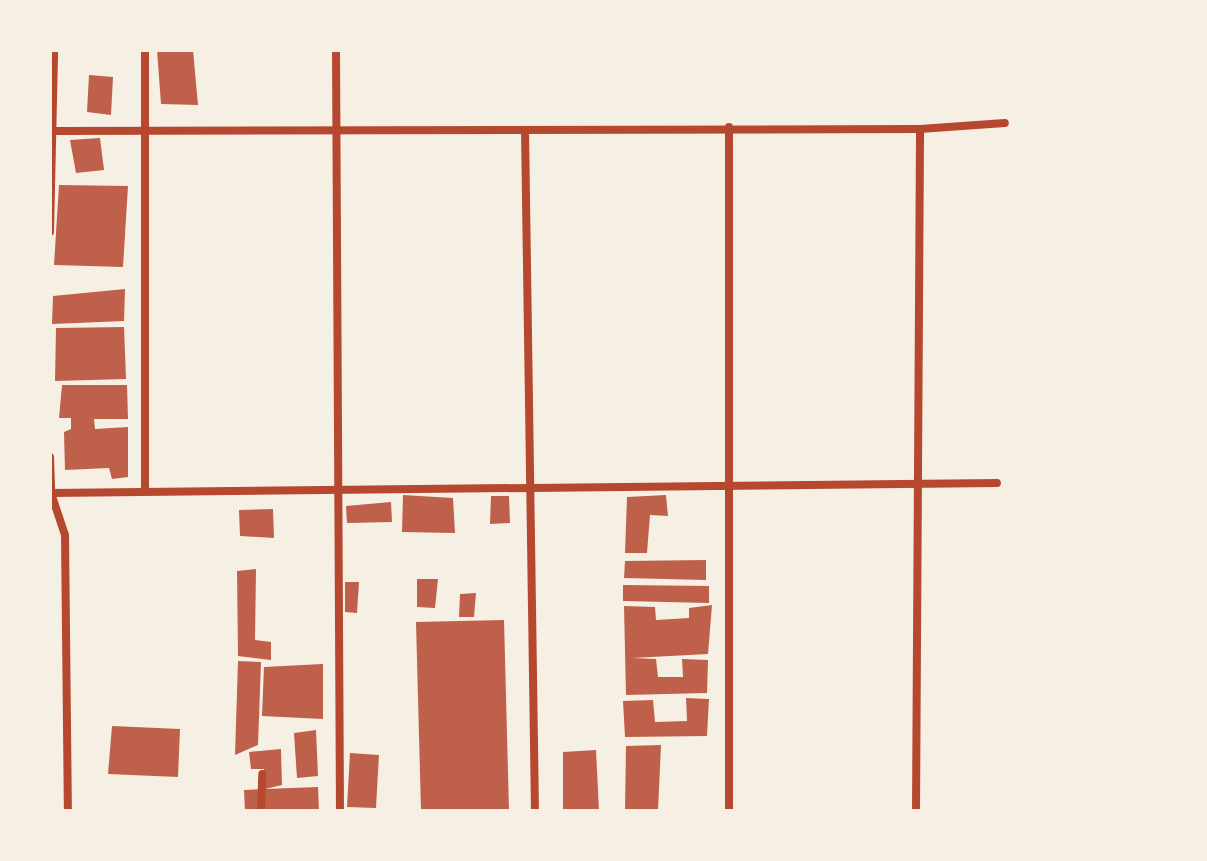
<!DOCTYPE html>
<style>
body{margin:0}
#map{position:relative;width:1207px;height:861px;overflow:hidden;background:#f6efe4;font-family:"Nunito Sans",sans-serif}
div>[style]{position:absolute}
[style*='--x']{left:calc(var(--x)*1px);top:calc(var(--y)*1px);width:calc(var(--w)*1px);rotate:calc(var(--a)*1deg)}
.building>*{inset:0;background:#bf614a}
.minor>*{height:8px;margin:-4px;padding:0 4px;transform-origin:4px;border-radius:4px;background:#b5482f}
span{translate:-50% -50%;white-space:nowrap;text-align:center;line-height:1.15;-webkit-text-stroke:8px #f6efe4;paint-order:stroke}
.frame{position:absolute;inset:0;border:52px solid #f6efe4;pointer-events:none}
</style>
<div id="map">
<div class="building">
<div style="clip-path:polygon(157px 50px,193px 50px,198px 105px,161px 104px)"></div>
<div style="clip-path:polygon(89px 75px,113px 77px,111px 115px,87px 112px)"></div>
<div style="clip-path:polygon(100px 138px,104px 170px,76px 173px,70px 140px)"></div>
<div style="clip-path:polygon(59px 185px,128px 186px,123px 267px,54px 265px)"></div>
<div style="clip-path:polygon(125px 289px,124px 321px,52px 324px,53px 296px)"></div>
<div style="clip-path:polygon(124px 327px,126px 379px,55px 381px,56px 328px)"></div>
<div style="clip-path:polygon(62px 385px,127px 385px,128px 419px,94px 419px,95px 429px,128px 427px,128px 477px,112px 479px,109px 468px,65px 470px,64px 432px,71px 429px,71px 418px,59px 418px)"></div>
<div style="clip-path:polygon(403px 495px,453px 498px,455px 533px,402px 532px)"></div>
<div style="clip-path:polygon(666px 495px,668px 516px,650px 515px,647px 553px,625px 553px,627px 497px)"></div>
<div style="clip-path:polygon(491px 496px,509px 496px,510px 523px,490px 524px)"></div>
<div style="clip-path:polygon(391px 502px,392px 522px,347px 523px,346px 506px)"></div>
<div style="clip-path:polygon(273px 509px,274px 538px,240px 536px,239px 510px)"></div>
<div style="clip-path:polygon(706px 560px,706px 580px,624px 578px,625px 561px)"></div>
<div style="clip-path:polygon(256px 569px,255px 640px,271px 642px,271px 660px,238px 656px,237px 571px)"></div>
<div style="clip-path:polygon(417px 579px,438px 579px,435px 608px,417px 607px)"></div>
<div style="clip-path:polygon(345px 582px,359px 582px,357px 613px,345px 612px)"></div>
<div style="clip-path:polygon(623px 585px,709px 586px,709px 603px,623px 601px)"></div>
<div style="clip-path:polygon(476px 593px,474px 617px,459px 617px,460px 594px)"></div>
<div style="clip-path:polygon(712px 605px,708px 654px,632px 658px,656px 659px,658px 677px,683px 677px,682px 659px,708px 660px,707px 693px,626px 695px,624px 606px,655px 607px,656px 620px,689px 618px,689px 608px)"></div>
<div style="clip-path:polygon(504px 620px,509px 811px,421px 811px,416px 622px)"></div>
<div style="clip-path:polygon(238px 661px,261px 662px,258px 745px,235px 755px)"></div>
<div style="clip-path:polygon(323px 664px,323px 719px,262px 716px,264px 667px)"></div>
<div style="clip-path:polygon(686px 698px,709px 699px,707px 736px,625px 737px,623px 701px,653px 700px,655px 722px,687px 721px)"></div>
<div style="clip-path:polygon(112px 726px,180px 729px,178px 777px,108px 774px)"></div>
<div style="clip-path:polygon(316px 730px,318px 776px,297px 778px,294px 733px)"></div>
<div style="clip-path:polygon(661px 745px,658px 811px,625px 811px,626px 746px)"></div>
<div style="clip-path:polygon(281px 749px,282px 785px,265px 789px,318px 787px,319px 811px,245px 811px,244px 790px,265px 789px,264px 769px,251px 769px,249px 752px)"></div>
<div style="clip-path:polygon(596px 750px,599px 811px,563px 811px,563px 752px)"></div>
<div style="clip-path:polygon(350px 753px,379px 755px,376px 808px,347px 807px)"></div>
</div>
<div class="minor">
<div style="--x:336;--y:50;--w:761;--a:89.7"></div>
<div style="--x:729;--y:127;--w:684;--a:90"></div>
<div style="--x:525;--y:130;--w:681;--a:89.16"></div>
<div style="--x:54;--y:131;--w:866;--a:-0.13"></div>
<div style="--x:920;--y:129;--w:85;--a:-4"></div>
<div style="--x:50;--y:232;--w:182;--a:-88.7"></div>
<div style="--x:50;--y:457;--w:36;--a:88"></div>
<div style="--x:51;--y:493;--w:44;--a:71.6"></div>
<div style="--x:65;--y:535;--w:276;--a:89.4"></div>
<div style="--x:145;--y:491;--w:441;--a:-90"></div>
<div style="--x:51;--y:493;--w:946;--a:-0.61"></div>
<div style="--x:261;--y:811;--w:37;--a:-88"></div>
<div style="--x:916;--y:811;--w:682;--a:-89.66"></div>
</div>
<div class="frame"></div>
</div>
